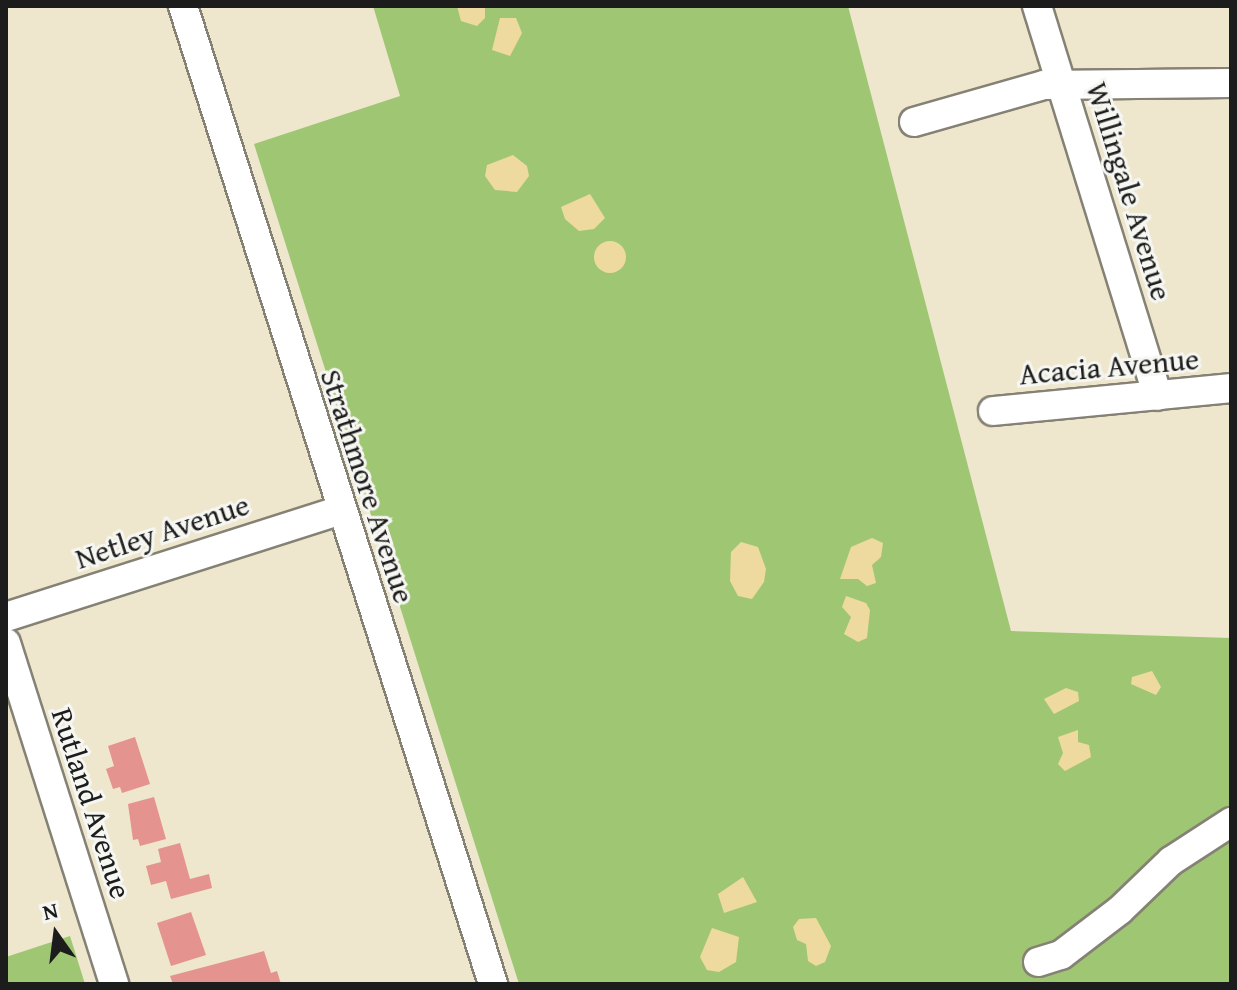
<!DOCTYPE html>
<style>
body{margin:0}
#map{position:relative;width:1237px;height:990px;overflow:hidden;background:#eee7ce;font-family:"Gentium Book Plus",serif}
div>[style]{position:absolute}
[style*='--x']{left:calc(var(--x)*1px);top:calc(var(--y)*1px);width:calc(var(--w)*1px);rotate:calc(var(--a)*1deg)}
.green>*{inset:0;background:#9fc773}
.sand>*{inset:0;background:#eeda9e}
.round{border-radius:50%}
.building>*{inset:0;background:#e4938e}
.roads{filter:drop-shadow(2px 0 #858275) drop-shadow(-2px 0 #858275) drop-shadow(0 2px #858275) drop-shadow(0 -2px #858275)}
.minor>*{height:28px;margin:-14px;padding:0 14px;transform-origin:14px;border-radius:14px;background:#fff}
span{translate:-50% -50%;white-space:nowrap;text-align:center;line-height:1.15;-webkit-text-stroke:6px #f6f6f2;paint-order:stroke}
.street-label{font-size:30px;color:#1c1c1c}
.frame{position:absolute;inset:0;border:8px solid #1c1c1c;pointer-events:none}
.north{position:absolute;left:16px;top:894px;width:80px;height:80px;-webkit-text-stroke:6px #f6f6f2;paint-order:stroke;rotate:346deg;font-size:22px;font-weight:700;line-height:32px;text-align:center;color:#1c1c1c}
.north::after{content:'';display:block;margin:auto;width:28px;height:36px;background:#1c1c1c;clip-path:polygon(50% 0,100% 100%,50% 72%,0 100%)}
</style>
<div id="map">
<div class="green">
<div style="clip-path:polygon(373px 6px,848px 6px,1011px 631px,1231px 638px,1231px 984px,519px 984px,254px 144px,400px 96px)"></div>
<div style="clip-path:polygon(70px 936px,85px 984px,6px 984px,6px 957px)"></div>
</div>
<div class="sand">
<div style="clip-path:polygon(457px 6px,485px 6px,485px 18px,477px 26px,461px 21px)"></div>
<div style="clip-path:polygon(500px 18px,516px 18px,522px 33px,510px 56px,492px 50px)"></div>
<div style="clip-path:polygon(513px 155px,527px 166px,529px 176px,517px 192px,495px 190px,485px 176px,487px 165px)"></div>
<div style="clip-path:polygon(590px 194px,605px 218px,594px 229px,579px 231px,565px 219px,561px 207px)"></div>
<div class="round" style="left:594px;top:241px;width:32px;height:32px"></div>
<div style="clip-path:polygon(872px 538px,883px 543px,881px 557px,872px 565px,876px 583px,867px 586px,858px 579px,840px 579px,851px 547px)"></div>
<div style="clip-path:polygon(741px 542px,758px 547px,766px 569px,764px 582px,752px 599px,738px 596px,730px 581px,731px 552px)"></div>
<div style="clip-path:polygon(846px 596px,866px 603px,870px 610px,867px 638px,858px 642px,844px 634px,851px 617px,842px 607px)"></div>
<div style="clip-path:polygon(1152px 671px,1161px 687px,1156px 695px,1131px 684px,1132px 677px)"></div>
<div style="clip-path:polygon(1066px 688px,1078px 692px,1079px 701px,1054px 714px,1044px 699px)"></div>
<div style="clip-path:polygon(1078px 730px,1078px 742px,1089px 745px,1091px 757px,1065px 771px,1058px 764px,1063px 753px,1058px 737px)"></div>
<div style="clip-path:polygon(743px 877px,757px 902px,724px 913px,718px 894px)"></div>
<div style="clip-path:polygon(816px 918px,831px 946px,825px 962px,816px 966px,808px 961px,806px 944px,797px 940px,793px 927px,799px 919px)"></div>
<div style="clip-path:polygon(712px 928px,739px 937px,736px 962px,719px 972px,707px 970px,700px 957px)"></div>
</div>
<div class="building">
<div style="clip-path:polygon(135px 737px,150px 784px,122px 793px,120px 787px,113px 789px,106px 769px,114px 766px,108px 746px)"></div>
<div style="clip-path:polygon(154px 797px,166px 839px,140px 846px,138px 839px,133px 840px,128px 804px)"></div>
<div style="clip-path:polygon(180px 843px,190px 879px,209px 874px,212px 888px,171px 899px,166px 881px,151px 885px,146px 866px,161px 862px,158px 849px)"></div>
<div style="clip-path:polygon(191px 912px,206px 955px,171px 966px,157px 923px)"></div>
<div style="clip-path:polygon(264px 951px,271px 973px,277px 971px,281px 984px,173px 984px,170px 976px)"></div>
</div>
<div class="roads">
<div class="minor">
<div style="--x:183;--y:6;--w:1026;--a:72.41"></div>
<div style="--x:1037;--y:6;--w:408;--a:72.8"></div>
<div style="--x:914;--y:122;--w:135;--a:-15.9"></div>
<div style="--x:1044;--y:85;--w:187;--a:-0.6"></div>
<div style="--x:993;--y:411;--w:239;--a:-5.5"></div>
<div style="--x:6;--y:617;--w:349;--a:-17.7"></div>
<div style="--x:6;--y:643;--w:358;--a:72.4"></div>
<div style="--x:1038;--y:962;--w:24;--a:-17"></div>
<div style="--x:1061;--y:955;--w:74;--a:-37.3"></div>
<div style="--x:1120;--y:910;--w:71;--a:-43.9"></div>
<div style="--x:1171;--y:861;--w:72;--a:-33"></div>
</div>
</div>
<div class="street-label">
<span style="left:1130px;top:191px;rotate:73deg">Willingale Avenue</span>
<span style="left:1109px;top:366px;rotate:-5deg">Acacia Avenue</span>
<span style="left:368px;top:486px;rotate:72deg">Strathmore Avenue</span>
<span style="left:162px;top:531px;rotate:-18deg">Netley Avenue</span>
<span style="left:92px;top:803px;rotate:72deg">Rutland Avenue</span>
</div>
<div class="frame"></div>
<div class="north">N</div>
</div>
